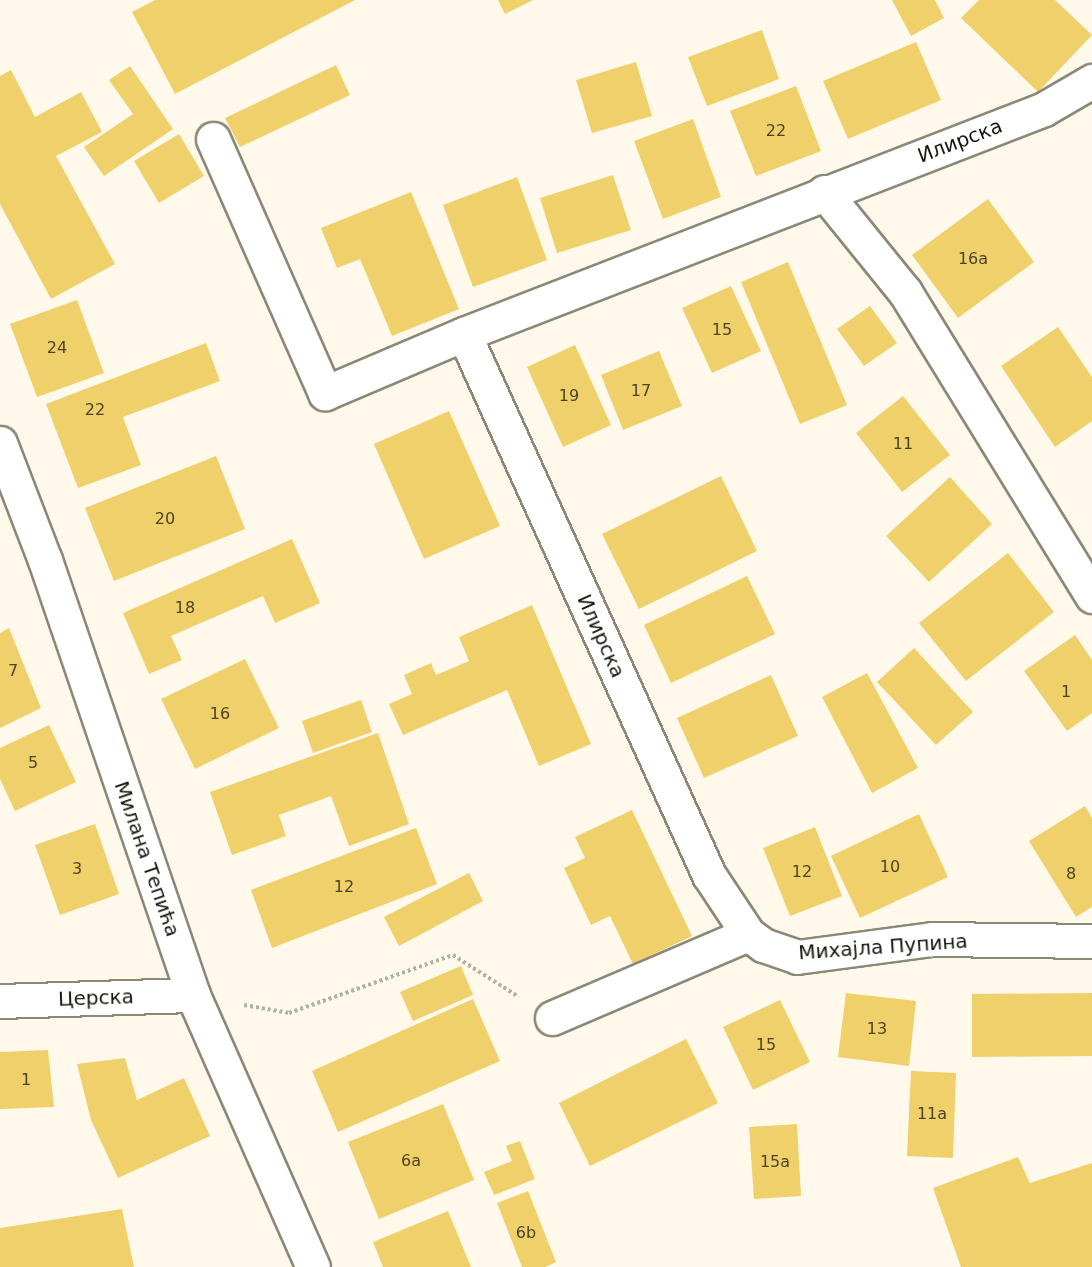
<!DOCTYPE html>
<meta charset="utf-8">
<style>
body{margin:0}
#map{position:relative;width:1092px;height:1267px;overflow:hidden;background:#fef9ea;font-family:"DejaVu Sans",sans-serif}
div>[style]{position:absolute}
[style*='--x']{left:calc(var(--x)*1px);top:calc(var(--y)*1px);width:calc(var(--w)*1px);rotate:calc(var(--a)*1deg)}
.building>*{inset:0;background:#efd06a}
.path>*{height:4px;margin-top:-2px;transform-origin:0;background:repeating-linear-gradient(90deg,#b4b0a4 0 3px,transparent 0 6px)}
.roads{filter:drop-shadow(2px 0 #8d8776) drop-shadow(-2px 0 #8d8776) drop-shadow(0 2px #8d8776) drop-shadow(0 -2px #8d8776)}
.minor>*{height:33px;margin:-16.5px;padding:0 16.5px;transform-origin:16.5px;border-radius:16.5px;background:#fff}
span{translate:-50% -50%;white-space:nowrap;text-align:center;line-height:1.15;-webkit-text-stroke:6px #fff;paint-order:stroke}
.number-label{font-size:16px;color:#4d4425}
.number-label span{-webkit-text-stroke-width:0}
.street-label{font-size:20px;color:#17150e}
</style>
<div id="map">
<div class="building">
<div style="clip-path:polygon(155px 0,355px 0,175px 94px,132px 12px)"></div>
<div style="clip-path:polygon(498px 0,533px 0,505px 14px)"></div>
<div style="clip-path:polygon(892px 0,935px 0,944px 18px,911px 36px)"></div>
<div style="clip-path:polygon(979px 0,1055px 0,1092px 35px,1038px 92px,961px 18px)"></div>
<div style="clip-path:polygon(762px 30px,779px 79px,707px 106px,688px 57px)"></div>
<div style="clip-path:polygon(916px 42px,941px 100px,848px 139px,823px 81px)"></div>
<div style="clip-path:polygon(636px 62px,652px 116px,592px 133px,576px 80px)"></div>
<div style="clip-path:polygon(336px 65px,350px 95px,240px 147px,225px 118px)"></div>
<div style="clip-path:polygon(130px 66px,173px 129px,104px 176px,84px 147px,133px 114px,109px 80px)"></div>
<div style="clip-path:polygon(11px 70px,35px 117px,81px 92px,102px 132px,56px 156px,115px 264px,51px 299px,0 204px,0 76px)"></div>
<div style="clip-path:polygon(796px 86px,821px 151px,756px 176px,730px 111px)"></div>
<div style="clip-path:polygon(693px 119px,721px 197px,663px 219px,634px 141px)"></div>
<div style="clip-path:polygon(179px 134px,204px 176px,159px 203px,134px 161px)"></div>
<div style="clip-path:polygon(613px 175px,631px 230px,557px 253px,540px 198px)"></div>
<div style="clip-path:polygon(517px 177px,547px 260px,473px 287px,443px 205px)"></div>
<div style="clip-path:polygon(411px 192px,459px 309px,392px 336px,360px 259px,337px 268px,321px 228px)"></div>
<div style="clip-path:polygon(988px 199px,1034px 262px,958px 318px,912px 255px)"></div>
<div style="clip-path:polygon(788px 262px,847px 405px,800px 424px,741px 282px)"></div>
<div style="clip-path:polygon(731px 286px,761px 351px,712px 373px,682px 308px)"></div>
<div style="clip-path:polygon(77px 300px,104px 373px,37px 397px,10px 324px)"></div>
<div style="clip-path:polygon(870px 306px,897px 343px,864px 366px,837px 329px)"></div>
<div style="clip-path:polygon(1058px 327px,1092px 377px,1092px 421px,1055px 447px,1001px 366px)"></div>
<div style="clip-path:polygon(206px 343px,220px 381px,123px 417px,141px 465px,78px 488px,46px 404px)"></div>
<div style="clip-path:polygon(575px 345px,611px 425px,563px 447px,527px 367px)"></div>
<div style="clip-path:polygon(659px 351px,682px 406px,623px 430px,601px 375px)"></div>
<div style="clip-path:polygon(903px 396px,950px 455px,902px 492px,856px 433px)"></div>
<div style="clip-path:polygon(449px 411px,500px 526px,424px 559px,374px 444px)"></div>
<div style="clip-path:polygon(216px 456px,245px 529px,114px 581px,85px 508px)"></div>
<div style="clip-path:polygon(721px 476px,757px 551px,639px 609px,602px 534px)"></div>
<div style="clip-path:polygon(950px 477px,992px 524px,929px 582px,886px 536px)"></div>
<div style="clip-path:polygon(292px 539px,320px 603px,275px 623px,263px 596px,171px 636px,182px 660px,149px 674px,123px 613px)"></div>
<div style="clip-path:polygon(1008px 553px,1054px 612px,966px 681px,919px 623px)"></div>
<div style="clip-path:polygon(747px 576px,775px 634px,671px 683px,644px 625px)"></div>
<div style="clip-path:polygon(532px 605px,591px 744px,539px 766px,507px 690px,403px 735px,389px 704px,412px 694px,404px 675px,431px 663px,436px 675px,469px 661px,459px 637px)"></div>
<div style="clip-path:polygon(9px 628px,41px 708px,0 728px,0 633px)"></div>
<div style="clip-path:polygon(1075px 635px,1092px 660px,1092px 713px,1067px 731px,1024px 671px)"></div>
<div style="clip-path:polygon(914px 648px,973px 712px,936px 745px,877px 682px)"></div>
<div style="clip-path:polygon(245px 659px,279px 728px,195px 769px,161px 699px)"></div>
<div style="clip-path:polygon(867px 673px,918px 768px,872px 793px,822px 697px)"></div>
<div style="clip-path:polygon(771px 675px,798px 736px,704px 778px,677px 718px)"></div>
<div style="clip-path:polygon(361px 700px,372px 732px,313px 753px,302px 721px)"></div>
<div style="clip-path:polygon(49px 725px,76px 782px,15px 811px,0 779px,0 748px)"></div>
<div style="clip-path:polygon(378px 733px,409px 824px,349px 846px,331px 796px,279px 815px,286px 836px,232px 855px,210px 792px)"></div>
<div style="clip-path:polygon(1085px 806px,1092px 818px,1092px 907px,1076px 917px,1029px 841px)"></div>
<div style="clip-path:polygon(632px 810px,692px 936px,633px 964px,610px 916px,591px 925px,564px 868px,585px 858px,575px 837px)"></div>
<div style="clip-path:polygon(919px 814px,948px 877px,860px 918px,831px 856px)"></div>
<div style="clip-path:polygon(95px 824px,119px 894px,60px 915px,35px 845px)"></div>
<div style="clip-path:polygon(815px 827px,842px 896px,790px 916px,763px 848px)"></div>
<div style="clip-path:polygon(416px 828px,437px 884px,272px 948px,251px 890px)"></div>
<div style="clip-path:polygon(469px 873px,483px 901px,399px 946px,384px 917px)"></div>
<div style="clip-path:polygon(461px 966px,473px 995px,413px 1021px,400px 992px)"></div>
<div style="clip-path:polygon(846px 993px,916px 1001px,909px 1066px,838px 1057px)"></div>
<div style="clip-path:polygon(1092px 993px,1092px 1056px,972px 1057px,972px 994px)"></div>
<div style="clip-path:polygon(473px 999px,500px 1061px,338px 1132px,312px 1071px)"></div>
<div style="clip-path:polygon(780px 1000px,810px 1062px,753px 1090px,723px 1027px)"></div>
<div style="clip-path:polygon(686px 1039px,718px 1103px,590px 1166px,559px 1103px)"></div>
<div style="clip-path:polygon(48px 1050px,54px 1107px,0 1109px,0 1052px)"></div>
<div style="clip-path:polygon(125px 1058px,137px 1100px,184px 1078px,210px 1136px,118px 1178px,91px 1120px,77px 1064px)"></div>
<div style="clip-path:polygon(911px 1071px,956px 1073px,953px 1158px,907px 1156px)"></div>
<div style="clip-path:polygon(443px 1104px,474px 1180px,379px 1219px,348px 1142px)"></div>
<div style="clip-path:polygon(797px 1124px,801px 1196px,754px 1199px,749px 1127px)"></div>
<div style="clip-path:polygon(520px 1141px,535px 1179px,494px 1195px,484px 1172px,512px 1161px,506px 1146px)"></div>
<div style="clip-path:polygon(1018px 1157px,1030px 1183px,1092px 1163px,1092px 1267px,961px 1267px,933px 1188px)"></div>
<div style="clip-path:polygon(528px 1191px,556px 1262px,545px 1267px,522px 1267px,497px 1203px)"></div>
<div style="clip-path:polygon(122px 1209px,134px 1267px,0 1267px,0 1228px)"></div>
<div style="clip-path:polygon(448px 1211px,471px 1267px,383px 1267px,373px 1242px)"></div>
</div>
<div class="path">
<div style="--x:244;--y:1005;--w:46;--a:10.1"></div>
<div style="--x:289;--y:1013;--w:174;--a:-19.5"></div>
<div style="--x:453;--y:955;--w:78;--a:32.5"></div>
</div>
<div class="roads">
<div class="minor">
<div style="--x:213;--y:139;--w:278;--a:66.2"></div>
<div style="--x:325;--y:393;--w:151;--a:-23"></div>
<div style="--x:464;--y:334;--w:622;--a:-21.2"></div>
<div style="--x:1044;--y:109;--w:56;--a:-30.3"></div>
<div style="--x:824;--y:192;--w:129;--a:51"></div>
<div style="--x:905;--y:292;--w:357;--a:58.4"></div>
<div style="--x:464;--y:334;--w:594;--a:65.64"></div>
<div style="--x:709;--y:875;--w:71;--a:56.5"></div>
<div style="--x:748;--y:934;--w:19;--a:36"></div>
<div style="--x:763;--y:945;--w:36;--a:19"></div>
<div style="--x:797;--y:957;--w:136;--a:-7.6"></div>
<div style="--x:932;--y:939;--w:160;--a:0.7"></div>
<div style="--x:0;--y:443;--w:125;--a:69"></div>
<div style="--x:45;--y:560;--w:459;--a:71.2"></div>
<div style="--x:193;--y:995;--w:297;--a:66.2"></div>
<div style="--x:0;--y:1001;--w:193;--a:-1.8"></div>
<div style="--x:552;--y:1018;--w:213;--a:-23.2"></div>
</div>
</div>
<div class="number-label">
<span style="left:776px;top:131px">22</span>
<span style="left:973px;top:259px">16a</span>
<span style="left:722px;top:330px">15</span>
<span style="left:57px;top:348px">24</span>
<span style="left:641px;top:391px">17</span>
<span style="left:569px;top:396px">19</span>
<span style="left:95px;top:410px">22</span>
<span style="left:903px;top:444px">11</span>
<span style="left:165px;top:519px">20</span>
<span style="left:185px;top:608px">18</span>
<span style="left:13px;top:671px">7</span>
<span style="left:1066px;top:692px">1</span>
<span style="left:220px;top:714px">16</span>
<span style="left:33px;top:763px">5</span>
<span style="left:890px;top:867px">10</span>
<span style="left:77px;top:869px">3</span>
<span style="left:802px;top:872px">12</span>
<span style="left:1071px;top:874px">8</span>
<span style="left:344px;top:887px">12</span>
<span style="left:877px;top:1029px">13</span>
<span style="left:766px;top:1045px">15</span>
<span style="left:26px;top:1080px">1</span>
<span style="left:932px;top:1114px">11a</span>
<span style="left:411px;top:1161px">6a</span>
<span style="left:775px;top:1162px">15a</span>
<span style="left:526px;top:1233px">6b</span>
</div>
<div class="street-label">
<span style="left:960px;top:141px;rotate:-21deg">Илирска</span>
<span style="left:601px;top:636px;rotate:66deg">Илирска</span>
<span style="left:147px;top:859px;rotate:71deg">Милана Тепића</span>
<span style="left:883px;top:947px;rotate:-4deg">Михајла Пупина</span>
<span style="left:96px;top:998px;rotate:-2deg">Церска</span>
</div>
</div>
